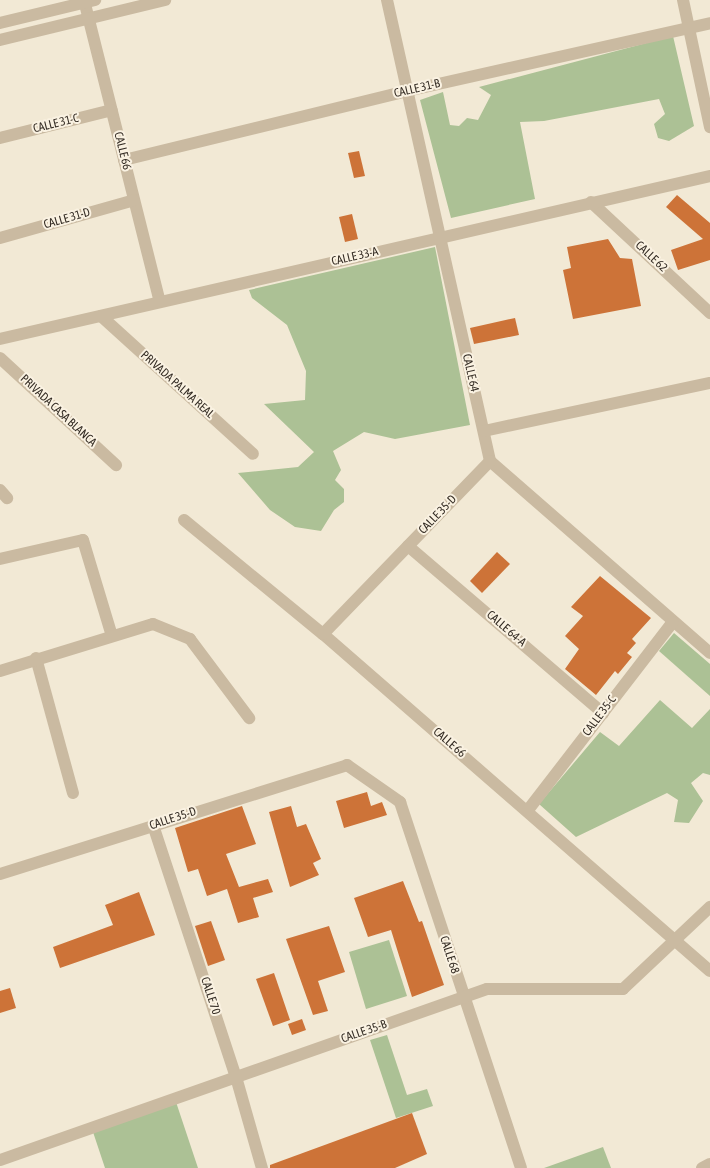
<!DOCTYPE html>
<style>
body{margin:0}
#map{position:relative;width:710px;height:1168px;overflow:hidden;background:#f2e9d5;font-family:"Asap Condensed",sans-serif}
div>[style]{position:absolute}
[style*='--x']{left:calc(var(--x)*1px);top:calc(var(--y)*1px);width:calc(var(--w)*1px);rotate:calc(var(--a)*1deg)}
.green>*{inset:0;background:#acc195}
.building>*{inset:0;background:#cd7338}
.minor>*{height:12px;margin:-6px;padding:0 6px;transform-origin:6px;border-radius:6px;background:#cabaa1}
span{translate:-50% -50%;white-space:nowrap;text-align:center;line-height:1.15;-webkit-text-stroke:4px #faf2e2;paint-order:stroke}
.street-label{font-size:12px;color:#342c24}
</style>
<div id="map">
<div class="green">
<div style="clip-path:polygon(673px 36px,694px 126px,669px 141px,658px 138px,654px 124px,665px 114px,659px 99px,544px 121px,520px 122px,535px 199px,451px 218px,420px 100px,443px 92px,450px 125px,459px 126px,467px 118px,478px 120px,491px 95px,479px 87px)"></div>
<div style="clip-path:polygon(435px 247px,470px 425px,395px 439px,364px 432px,333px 451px,341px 470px,335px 480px,344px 489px,344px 502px,334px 510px,321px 531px,295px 527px,270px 510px,238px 473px,298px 467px,314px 452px,264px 404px,305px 400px,306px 371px,287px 325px,252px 298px,249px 290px)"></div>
<div style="clip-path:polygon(674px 633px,710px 664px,710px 696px,659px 651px)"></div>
<div style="clip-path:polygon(660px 700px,692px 728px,710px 709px,710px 775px,703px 773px,691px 783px,703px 801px,689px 823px,674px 822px,678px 800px,667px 793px,576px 837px,539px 804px,600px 732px,619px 746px)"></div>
<div style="clip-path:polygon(389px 940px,407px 996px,366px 1009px,349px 952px)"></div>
<div style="clip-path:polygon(387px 1035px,407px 1095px,427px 1089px,433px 1106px,396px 1118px,370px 1040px)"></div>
<div style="clip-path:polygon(175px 1099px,198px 1168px,105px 1168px,91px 1126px)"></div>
<div style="clip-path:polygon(603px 1147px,611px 1168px,544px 1168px)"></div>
</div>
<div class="building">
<div style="clip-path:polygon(359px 151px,365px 176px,354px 178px,348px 153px)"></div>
<div style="clip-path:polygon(677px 195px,710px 223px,710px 260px,678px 270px,671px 250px,703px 239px,666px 207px)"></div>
<div style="clip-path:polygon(352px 214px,358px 239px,345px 242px,339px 217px)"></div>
<div style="clip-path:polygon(608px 239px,620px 258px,632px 259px,641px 306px,573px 319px,563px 270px,571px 268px,567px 247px)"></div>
<div style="clip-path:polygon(515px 318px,519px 335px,474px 344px,470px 328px)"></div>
<div style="clip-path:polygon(497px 552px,510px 564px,482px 593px,470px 581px)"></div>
<div style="clip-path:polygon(600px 576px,651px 618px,632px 639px,636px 643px,627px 653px,632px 657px,618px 674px,615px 671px,596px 695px,565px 669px,579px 649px,565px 636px,583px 616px,571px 607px)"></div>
<div style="clip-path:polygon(367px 792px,371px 806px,382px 802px,387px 815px,344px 828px,336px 801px)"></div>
<div style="clip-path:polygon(242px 806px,256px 844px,226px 854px,239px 887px,268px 879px,273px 892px,253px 898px,259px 917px,238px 923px,227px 889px,207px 896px,198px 869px,188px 872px,175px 828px)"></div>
<div style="clip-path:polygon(291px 806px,297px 827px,306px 824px,321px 859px,313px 863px,319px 875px,290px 887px,269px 812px)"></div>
<div style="clip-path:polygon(403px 881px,419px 922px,422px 921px,444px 985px,412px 997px,391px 930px,368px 937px,354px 898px)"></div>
<div style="clip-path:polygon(139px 892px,155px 935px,60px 968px,53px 947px,113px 925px,105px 905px)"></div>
<div style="clip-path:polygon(211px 921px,225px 960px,208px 966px,195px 926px)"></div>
<div style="clip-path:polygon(329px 926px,345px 972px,318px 981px,328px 1011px,313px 1015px,286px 939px)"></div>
<div style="clip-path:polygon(274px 973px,290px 1020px,273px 1026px,256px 979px)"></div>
<div style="clip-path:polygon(10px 988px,16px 1008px,0 1013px,0 991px)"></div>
<div style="clip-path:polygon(302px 1019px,306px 1030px,292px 1035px,288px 1024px)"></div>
<div style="clip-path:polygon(412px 1113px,427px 1154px,395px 1168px,270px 1168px,270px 1165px)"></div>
</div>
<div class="minor">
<div style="--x:84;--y:0;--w:311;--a:75.9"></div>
<div style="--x:387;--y:0;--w:472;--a:77.4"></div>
<div style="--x:490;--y:461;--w:292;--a:41.1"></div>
<div style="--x:683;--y:0;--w:130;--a:78"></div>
<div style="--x:0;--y:23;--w:98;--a:-13.6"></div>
<div style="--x:0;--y:40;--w:170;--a:-13.6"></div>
<div style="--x:0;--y:138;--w:115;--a:-14"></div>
<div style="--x:124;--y:160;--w:291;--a:-13.7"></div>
<div style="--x:407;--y:91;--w:311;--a:-12.6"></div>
<div style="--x:591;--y:202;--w:163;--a:43"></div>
<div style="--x:0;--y:238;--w:139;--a:-15.8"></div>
<div style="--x:101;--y:316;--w:205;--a:42.2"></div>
<div style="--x:0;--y:339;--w:728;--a:-12.93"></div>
<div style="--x:0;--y:358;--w:158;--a:42.7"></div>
<div style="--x:484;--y:431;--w:231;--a:-12"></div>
<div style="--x:0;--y:490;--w:11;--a:49"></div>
<div style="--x:184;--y:520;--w:180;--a:39.4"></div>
<div style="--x:323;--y:634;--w:513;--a:41.05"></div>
<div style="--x:408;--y:546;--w:257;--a:40.6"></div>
<div style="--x:0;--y:559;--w:85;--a:-12.9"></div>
<div style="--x:83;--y:540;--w:100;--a:73.2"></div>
<div style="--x:323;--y:634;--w:240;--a:-46"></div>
<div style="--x:36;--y:658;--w:140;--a:74.7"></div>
<div style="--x:0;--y:671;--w:160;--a:-17.1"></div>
<div style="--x:153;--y:624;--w:40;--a:22"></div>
<div style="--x:190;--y:639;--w:99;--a:53.2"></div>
<div style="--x:528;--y:810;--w:237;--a:-52.4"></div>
<div style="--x:153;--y:825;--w:265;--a:71.8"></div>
<div style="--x:236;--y:1077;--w:95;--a:74.1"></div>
<div style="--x:0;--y:874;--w:364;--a:-17.4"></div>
<div style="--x:347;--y:765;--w:65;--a:34.9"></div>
<div style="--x:400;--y:802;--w:385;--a:71.7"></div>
<div style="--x:0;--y:1160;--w:516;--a:-19.35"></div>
<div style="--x:487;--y:989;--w:136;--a:0"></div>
<div style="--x:623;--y:989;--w:120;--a:-43.3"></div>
<div style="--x:702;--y:1168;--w:9;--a:-27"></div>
</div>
<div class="street-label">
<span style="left:417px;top:89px;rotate:-13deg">CALLE 31-B</span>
<span style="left:56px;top:124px;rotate:-14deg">CALLE 31-C</span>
<span style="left:122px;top:151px;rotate:76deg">CALLE 66</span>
<span style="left:67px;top:219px;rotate:-16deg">CALLE 31-D</span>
<span style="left:355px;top:257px;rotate:-13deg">CALLE 33-A</span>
<span style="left:651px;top:257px;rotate:43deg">CALLE 62</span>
<span style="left:470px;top:373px;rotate:77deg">CALLE 64</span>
<span style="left:177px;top:385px;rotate:42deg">PRIVADA PALMA REAL</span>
<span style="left:58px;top:411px;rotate:43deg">PRIVADA CASA BLANCA</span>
<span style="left:438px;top:515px;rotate:-46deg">CALLE 35-D</span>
<span style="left:506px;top:629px;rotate:41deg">CALLE 64-A</span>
<span style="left:600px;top:716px;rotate:-53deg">CALLE 35-C</span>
<span style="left:449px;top:743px;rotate:41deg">CALLE 66</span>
<span style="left:173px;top:819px;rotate:-18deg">CALLE 35-D</span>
<span style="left:449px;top:955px;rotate:72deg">CALLE 68</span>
<span style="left:210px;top:996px;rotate:72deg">CALLE 70</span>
<span style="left:364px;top:1032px;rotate:-19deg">CALLE 35-B</span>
</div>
</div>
